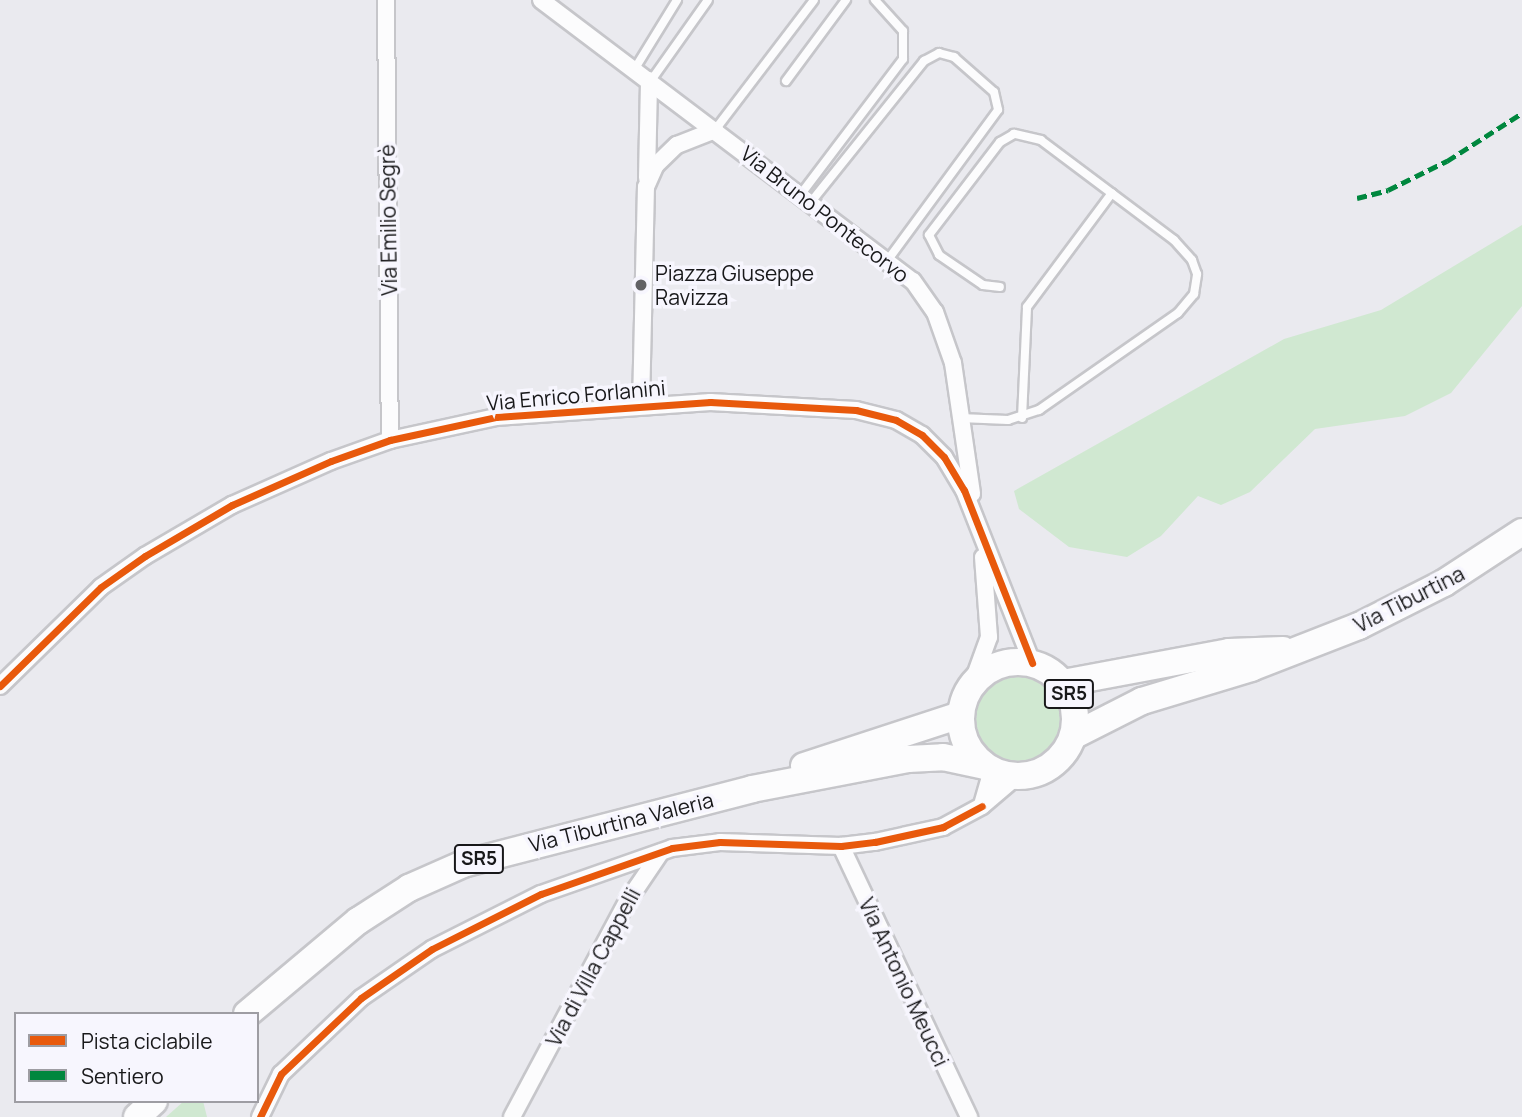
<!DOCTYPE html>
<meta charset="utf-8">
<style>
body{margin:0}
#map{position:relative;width:1522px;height:1117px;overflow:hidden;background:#eaeaef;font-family:Manrope,sans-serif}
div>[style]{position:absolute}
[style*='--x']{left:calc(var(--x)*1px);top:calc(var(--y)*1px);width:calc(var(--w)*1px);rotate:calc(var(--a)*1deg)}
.green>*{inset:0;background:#d0e8d1}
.round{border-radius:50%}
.roads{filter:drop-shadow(2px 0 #c6c6ca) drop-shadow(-2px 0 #c6c6ca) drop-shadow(0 2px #c6c6ca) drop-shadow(0 -2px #c6c6ca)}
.service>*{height:8px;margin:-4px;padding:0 4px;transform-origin:4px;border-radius:4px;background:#fcfcfd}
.minor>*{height:16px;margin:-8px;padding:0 8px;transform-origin:8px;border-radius:8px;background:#fcfcfd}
.primary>*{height:26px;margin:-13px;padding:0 13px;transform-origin:13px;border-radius:13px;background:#fcfcfd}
.primary>.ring{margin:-13px;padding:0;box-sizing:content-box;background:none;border:26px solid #fcfcfd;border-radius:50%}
.quiet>*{height:5px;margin-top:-2.5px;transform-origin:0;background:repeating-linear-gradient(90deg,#00873e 0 10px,transparent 0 15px)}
.cycleway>*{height:7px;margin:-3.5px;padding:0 3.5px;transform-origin:3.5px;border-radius:3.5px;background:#e8590c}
.dots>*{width:19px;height:19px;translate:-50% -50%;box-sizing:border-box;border:4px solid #f7f6fe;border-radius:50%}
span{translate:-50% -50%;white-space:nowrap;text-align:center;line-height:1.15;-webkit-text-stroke:7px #f7f6fe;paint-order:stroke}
.shield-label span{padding:2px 5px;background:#f7f6fe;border:2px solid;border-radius:5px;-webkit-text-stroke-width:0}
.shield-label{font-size:19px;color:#18181a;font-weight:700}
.street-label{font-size:21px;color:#18181a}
.poi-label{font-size:21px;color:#18181a}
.left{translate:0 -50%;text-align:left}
.legend{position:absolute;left:14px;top:1012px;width:245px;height:91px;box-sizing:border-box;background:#f7f6fe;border:2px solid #9e9da3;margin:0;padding:9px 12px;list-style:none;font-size:21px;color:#18181a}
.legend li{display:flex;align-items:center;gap:14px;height:35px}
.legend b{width:35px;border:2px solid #9e9da3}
</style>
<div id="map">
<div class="green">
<div style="clip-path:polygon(1522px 225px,1522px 306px,1451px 393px,1405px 416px,1315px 429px,1250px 492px,1221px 505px,1198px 496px,1161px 536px,1127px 557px,1069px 547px,1019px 509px,1014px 491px,1284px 339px,1381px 310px)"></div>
<div class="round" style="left:976px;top:677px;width:84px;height:84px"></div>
<div style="clip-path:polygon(184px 1101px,203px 1101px,207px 1117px,166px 1117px)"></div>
</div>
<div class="roads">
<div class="service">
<div style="--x:634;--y:70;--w:82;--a:-58.4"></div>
<div style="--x:786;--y:81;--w:101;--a:-53.5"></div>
<div style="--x:650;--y:82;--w:100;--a:-54.7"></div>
<div style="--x:715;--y:130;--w:163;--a:-52.7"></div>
<div style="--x:801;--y:194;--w:169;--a:-52.9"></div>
<div style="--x:903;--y:59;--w:28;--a:-90"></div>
<div style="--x:903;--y:31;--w:42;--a:-132.1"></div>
<div style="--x:811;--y:202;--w:181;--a:-51.3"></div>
<div style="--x:924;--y:61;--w:17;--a:-28"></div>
<div style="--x:939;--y:53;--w:16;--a:15"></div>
<div style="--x:954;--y:57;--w:53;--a:41.2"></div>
<div style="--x:994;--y:92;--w:18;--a:77"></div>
<div style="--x:998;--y:110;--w:186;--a:126.3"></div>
<div style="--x:960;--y:418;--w:48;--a:2.4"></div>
<div style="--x:1008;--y:420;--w:33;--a:-18"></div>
<div style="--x:1039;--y:410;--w:169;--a:-34.9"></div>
<div style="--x:1178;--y:313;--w:25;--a:-50"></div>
<div style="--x:1194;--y:294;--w:20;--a:-81"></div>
<div style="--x:1197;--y:274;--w:15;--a:-110"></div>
<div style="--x:1192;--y:260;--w:27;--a:-132"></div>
<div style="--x:1174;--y:240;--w:166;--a:-143.1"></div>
<div style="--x:1041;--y:140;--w:28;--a:-167"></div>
<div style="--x:1014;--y:134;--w:16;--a:150"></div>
<div style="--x:1000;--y:142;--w:117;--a:127.4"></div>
<div style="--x:929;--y:235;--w:22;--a:63"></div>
<div style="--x:939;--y:255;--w:53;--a:34.3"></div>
<div style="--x:983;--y:285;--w:17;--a:7"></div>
<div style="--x:1022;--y:418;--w:111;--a:-87.4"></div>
<div style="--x:1027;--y:307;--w:142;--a:-53.3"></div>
</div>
<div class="minor">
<div style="--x:386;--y:0;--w:440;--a:89.5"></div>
<div style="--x:541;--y:0;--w:466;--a:37.1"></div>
<div style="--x:913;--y:281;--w:38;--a:55"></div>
<div style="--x:935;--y:312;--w:54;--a:70.6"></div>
<div style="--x:953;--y:363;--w:132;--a:81.7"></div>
<div style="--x:647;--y:178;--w:98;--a:-88.8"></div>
<div style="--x:641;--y:406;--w:219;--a:-88.7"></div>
<div style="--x:646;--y:187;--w:24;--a:-66"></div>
<div style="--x:656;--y:165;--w:29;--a:-44"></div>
<div style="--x:677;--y:145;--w:41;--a:-21.5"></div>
<div style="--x:972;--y:684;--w:50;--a:-70.1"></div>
<div style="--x:989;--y:637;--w:80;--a:-94.3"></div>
<div style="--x:0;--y:686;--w:141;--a:-44.4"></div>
<div style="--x:101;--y:587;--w:54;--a:-35.2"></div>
<div style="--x:145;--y:556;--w:101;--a:-30.4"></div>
<div style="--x:232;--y:505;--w:108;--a:-24"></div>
<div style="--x:331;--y:461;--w:63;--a:-19.6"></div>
<div style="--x:390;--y:440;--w:108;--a:-12.2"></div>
<div style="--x:496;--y:417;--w:215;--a:-4"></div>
<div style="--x:710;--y:402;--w:146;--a:3.1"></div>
<div style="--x:856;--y:410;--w:41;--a:14"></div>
<div style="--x:896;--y:420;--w:30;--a:30"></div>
<div style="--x:922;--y:435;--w:31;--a:45"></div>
<div style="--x:944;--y:457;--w:39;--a:59"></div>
<div style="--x:964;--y:490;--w:186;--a:68.5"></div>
<div style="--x:992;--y:770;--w:37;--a:106"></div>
<div style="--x:982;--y:806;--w:46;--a:-40.6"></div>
<div style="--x:841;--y:846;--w:300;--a:64.7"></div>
<div style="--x:260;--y:1117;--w:48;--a:-64"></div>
<div style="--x:281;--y:1074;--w:110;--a:-43.5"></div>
<div style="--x:361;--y:998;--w:86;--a:-34.6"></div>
<div style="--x:432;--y:949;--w:122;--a:-26.8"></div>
<div style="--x:541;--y:894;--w:139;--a:-19.3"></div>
<div style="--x:672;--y:848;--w:48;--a:-7.1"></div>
<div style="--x:720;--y:842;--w:121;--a:1.9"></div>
<div style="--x:841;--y:846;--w:34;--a:-7"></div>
<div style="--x:875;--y:842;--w:70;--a:-12.4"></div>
<div style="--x:943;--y:827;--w:44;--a:-28.3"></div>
<div style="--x:512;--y:1117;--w:244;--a:-61.9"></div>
<div style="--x:627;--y:902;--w:60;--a:-55.8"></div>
</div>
<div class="primary">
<div class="ring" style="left:961px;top:662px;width:88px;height:88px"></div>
<div style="--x:1063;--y:683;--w:169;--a:-10.6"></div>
<div style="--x:1229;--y:652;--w:54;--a:-2.1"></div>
<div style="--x:1073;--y:736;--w:77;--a:-26.9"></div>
<div style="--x:1142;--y:701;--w:114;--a:-16.8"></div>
<div style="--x:1251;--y:668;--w:116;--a:-21.3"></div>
<div style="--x:1359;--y:626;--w:95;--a:-26.8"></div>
<div style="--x:1444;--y:583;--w:93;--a:-33.2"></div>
<div style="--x:804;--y:766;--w:164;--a:-18.1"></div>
<div style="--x:247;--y:1014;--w:145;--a:-40"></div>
<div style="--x:358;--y:921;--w:61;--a:-32.9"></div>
<div style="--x:409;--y:888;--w:59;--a:-24"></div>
<div style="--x:463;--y:864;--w:299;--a:-14.5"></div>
<div style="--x:752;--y:789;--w:159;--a:-10.9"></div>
<div style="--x:908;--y:759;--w:35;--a:-3"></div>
<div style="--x:943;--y:757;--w:43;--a:12.1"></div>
<div style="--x:137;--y:1117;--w:23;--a:-43"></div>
</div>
</div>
<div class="quiet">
<div style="--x:1357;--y:198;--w:32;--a:-14"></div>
<div style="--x:1388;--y:190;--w:66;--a:-26.2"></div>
<div style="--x:1447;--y:161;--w:89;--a:-32.6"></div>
</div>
<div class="cycleway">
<div style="--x:0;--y:686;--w:141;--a:-44.4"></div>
<div style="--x:101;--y:587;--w:54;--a:-35.2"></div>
<div style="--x:145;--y:556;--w:101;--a:-30.4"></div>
<div style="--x:232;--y:505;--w:108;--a:-24"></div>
<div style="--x:331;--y:461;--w:63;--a:-19.6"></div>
<div style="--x:390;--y:440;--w:108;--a:-12.2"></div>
<div style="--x:496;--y:417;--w:215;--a:-4"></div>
<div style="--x:710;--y:402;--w:146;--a:3.1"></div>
<div style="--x:856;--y:410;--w:41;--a:14"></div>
<div style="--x:896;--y:420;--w:30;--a:30"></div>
<div style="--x:922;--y:435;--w:31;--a:45"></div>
<div style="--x:944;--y:457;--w:39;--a:59"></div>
<div style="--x:964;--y:490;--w:186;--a:68.5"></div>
<div style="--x:260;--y:1117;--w:48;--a:-64"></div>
<div style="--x:281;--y:1074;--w:110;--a:-43.5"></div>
<div style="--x:361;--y:998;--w:86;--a:-34.6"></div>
<div style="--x:432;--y:949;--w:122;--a:-26.8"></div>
<div style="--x:541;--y:894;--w:139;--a:-19.3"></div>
<div style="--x:672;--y:848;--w:48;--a:-7.1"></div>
<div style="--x:720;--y:842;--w:121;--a:1.9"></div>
<div style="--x:841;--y:846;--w:34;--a:-7"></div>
<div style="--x:875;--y:842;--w:70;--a:-12.4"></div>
<div style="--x:943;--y:827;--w:44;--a:-28.3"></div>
</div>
<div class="dots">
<div style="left:641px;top:285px;background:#626265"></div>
</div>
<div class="shield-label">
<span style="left:1069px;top:694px">SR5</span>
<span style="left:479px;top:859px">SR5</span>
</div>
<div class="street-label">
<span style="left:825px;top:214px;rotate:38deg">Via Bruno Pontecorvo</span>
<span style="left:388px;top:220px;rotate:-91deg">Via Emilio Segrè</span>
<span style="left:576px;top:395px;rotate:-5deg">Via Enrico Forlanini</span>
<span style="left:1409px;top:599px;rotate:-27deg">Via Tiburtina</span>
<span style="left:621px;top:822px;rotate:-14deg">Via Tiburtina Valeria</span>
<span style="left:593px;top:967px;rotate:-62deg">Via di Villa Cappelli</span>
<span style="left:904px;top:982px;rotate:65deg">Via Antonio Meucci</span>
</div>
<div class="poi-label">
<span class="left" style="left:655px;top:285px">Piazza Giuseppe<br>Ravizza</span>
</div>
<ul class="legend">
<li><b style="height:9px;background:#e8590c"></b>Pista ciclabile</li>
<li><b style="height:9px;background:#00873e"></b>Sentiero</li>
</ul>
</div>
